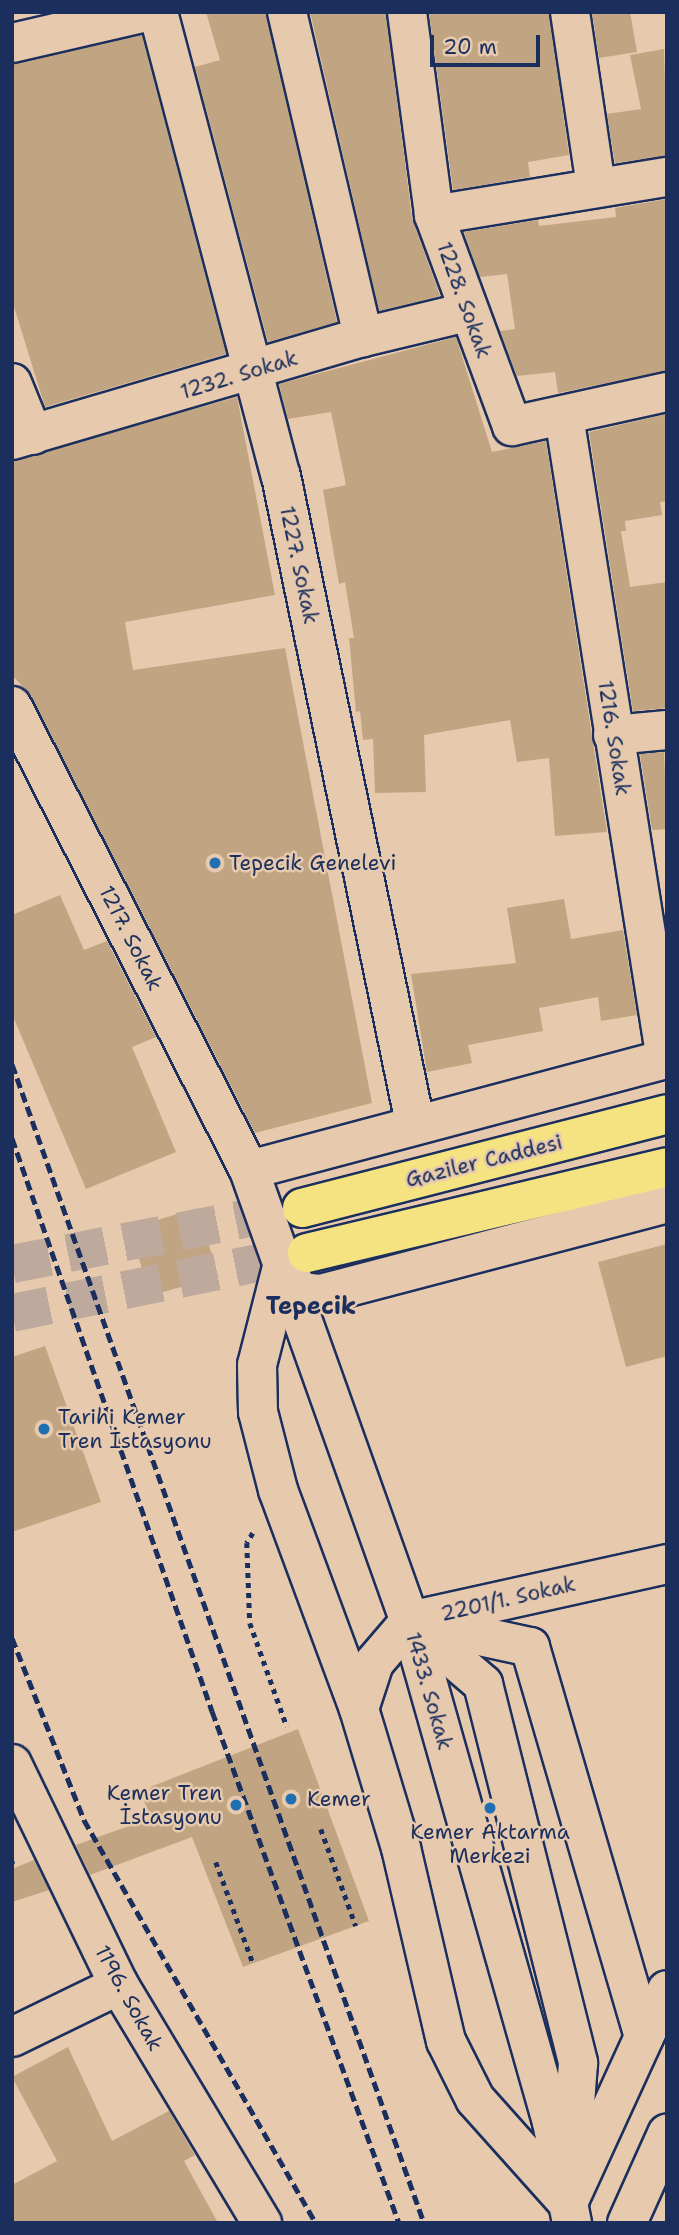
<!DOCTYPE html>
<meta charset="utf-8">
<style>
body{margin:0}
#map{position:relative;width:679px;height:2235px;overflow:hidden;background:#e7c9ad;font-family:"Shantell Sans",sans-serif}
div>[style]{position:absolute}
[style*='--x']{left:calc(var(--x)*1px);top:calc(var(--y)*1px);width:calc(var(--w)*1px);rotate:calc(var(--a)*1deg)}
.building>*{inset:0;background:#c1a582}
.major-tunnel>*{height:38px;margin-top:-19px;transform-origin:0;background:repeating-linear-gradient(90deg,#beaa9d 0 38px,transparent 0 57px)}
.path>*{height:4.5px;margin-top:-2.25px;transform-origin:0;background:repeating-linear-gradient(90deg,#1b2f5e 0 5px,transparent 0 10px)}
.roads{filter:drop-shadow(2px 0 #1b2f5e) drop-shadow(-2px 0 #1b2f5e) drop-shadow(0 2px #1b2f5e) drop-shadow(0 -2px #1b2f5e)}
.minor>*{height:38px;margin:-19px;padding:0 19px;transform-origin:19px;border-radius:19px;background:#e7c9ad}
.major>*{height:38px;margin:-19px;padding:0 19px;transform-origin:19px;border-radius:19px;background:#f5e382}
.rail>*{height:5px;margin-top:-2.5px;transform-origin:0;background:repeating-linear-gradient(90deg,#1b2f5e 0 10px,transparent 0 15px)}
.dots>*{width:19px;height:19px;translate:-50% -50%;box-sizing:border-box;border:4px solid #e7c9ad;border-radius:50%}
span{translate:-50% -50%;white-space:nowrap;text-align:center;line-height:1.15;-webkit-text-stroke:5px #e7c9ad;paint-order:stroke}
.street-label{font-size:21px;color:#1b2f5e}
.poi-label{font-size:21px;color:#1b2f5e}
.left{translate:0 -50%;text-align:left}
.right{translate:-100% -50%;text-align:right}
.quarter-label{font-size:24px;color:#1b2f5e;font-weight:700}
.frame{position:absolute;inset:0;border:14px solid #1b2f5e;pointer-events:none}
.scale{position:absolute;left:430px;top:35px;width:110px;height:32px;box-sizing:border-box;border:4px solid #1b2f5e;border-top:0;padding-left:9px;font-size:21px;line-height:24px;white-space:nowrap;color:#1b2f5e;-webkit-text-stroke:5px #e7c9ad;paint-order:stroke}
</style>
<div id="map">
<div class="building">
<div style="clip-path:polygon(206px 12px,266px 12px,337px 322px,268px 342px,195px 67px,220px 60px)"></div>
<div style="clip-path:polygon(310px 12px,386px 12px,412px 218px,440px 296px,379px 311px)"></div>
<div style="clip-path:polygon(429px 12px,549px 12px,569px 155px,528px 162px,530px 177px,453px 190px)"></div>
<div style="clip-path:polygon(592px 12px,630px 12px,637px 52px,599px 58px)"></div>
<div style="clip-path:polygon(142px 35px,226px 354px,45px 407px,12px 300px,12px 64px)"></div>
<div style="clip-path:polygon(664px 49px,667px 156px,615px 163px,607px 114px,641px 109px,630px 55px)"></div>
<div style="clip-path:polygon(667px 199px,667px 371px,558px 393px,555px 372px,517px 376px,500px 331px,515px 329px,507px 274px,480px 277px,464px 232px,538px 220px,539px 226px,616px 217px,615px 208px)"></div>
<div style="clip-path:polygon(456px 337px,492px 452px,546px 441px,607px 832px,555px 836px,549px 758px,517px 762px,510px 720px,424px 735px,426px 792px,375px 793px,373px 739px,363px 740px,360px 711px,356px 712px,349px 638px,354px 638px,345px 582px,339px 584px,323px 490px,346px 485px,331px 412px,288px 419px,279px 384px)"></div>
<div style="clip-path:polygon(237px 397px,275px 595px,125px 622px,133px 670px,285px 648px,372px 1103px,255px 1133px,31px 696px,12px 675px,12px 461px)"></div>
<div style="clip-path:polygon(667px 414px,667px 501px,660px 502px,662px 515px,625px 521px,626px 531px,621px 531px,630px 587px,667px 582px,667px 708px,633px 711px,589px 432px)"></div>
<div style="clip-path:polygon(664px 752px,667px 829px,652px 830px,640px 754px)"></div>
<div style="clip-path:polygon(60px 895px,84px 950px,107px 941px,156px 1037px,132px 1047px,176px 1152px,86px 1189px,12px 1014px,12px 915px)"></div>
<div style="clip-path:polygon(564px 899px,571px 939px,623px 930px,637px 1015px,601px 1021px,598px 997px,539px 1008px,543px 1031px,468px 1045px,472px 1063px,427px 1072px,411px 974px,516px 963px,507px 908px)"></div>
<div style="clip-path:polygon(198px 1208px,218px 1276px,150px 1296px,130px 1228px)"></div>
<div style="clip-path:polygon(667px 1244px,667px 1356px,626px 1367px,598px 1262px)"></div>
<div style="clip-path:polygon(45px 1346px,101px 1502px,12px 1532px,12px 1357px)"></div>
<div style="clip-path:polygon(298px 1729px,369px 1921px,243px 1967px,192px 1837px,90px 1875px,76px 1845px,151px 1818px,140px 1791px)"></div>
<div style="clip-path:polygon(34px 1860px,49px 1890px,12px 1902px,12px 1869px)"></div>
<div style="clip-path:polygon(68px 2047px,112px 2141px,169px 2111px,195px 2155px,184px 2161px,218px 2223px,12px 2223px,12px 2185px,57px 2161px,12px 2077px)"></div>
</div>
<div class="major-tunnel">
<div style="--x:12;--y:1264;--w:289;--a:-11"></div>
<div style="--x:12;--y:1313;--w:301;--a:-11.5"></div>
</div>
<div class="path">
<div style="--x:253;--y:1533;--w:12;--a:121"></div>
<div style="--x:247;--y:1543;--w:80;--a:87.9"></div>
<div style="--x:250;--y:1623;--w:110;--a:70.4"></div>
<div style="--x:321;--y:1829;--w:103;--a:70.2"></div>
<div style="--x:12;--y:1861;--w:3;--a:72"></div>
<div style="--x:216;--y:1862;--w:108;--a:69.9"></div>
</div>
<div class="roads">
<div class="minor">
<div style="--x:158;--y:12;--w:480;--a:75.2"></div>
<div style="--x:281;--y:476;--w:661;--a:78.3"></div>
<div style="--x:287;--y:12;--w:334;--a:76.8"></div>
<div style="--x:407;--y:12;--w:205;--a:82.4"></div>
<div style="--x:434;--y:215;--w:225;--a:69.7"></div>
<div style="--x:512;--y:426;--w:159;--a:-12.4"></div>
<div style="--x:570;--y:12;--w:177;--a:81.5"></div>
<div style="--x:12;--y:43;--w:138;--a:-13"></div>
<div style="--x:434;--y:215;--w:236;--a:-9.3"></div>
<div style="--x:12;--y:383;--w:56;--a:68"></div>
<div style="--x:564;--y:416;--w:652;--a:81"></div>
<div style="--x:12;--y:440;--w:366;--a:-16.4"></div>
<div style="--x:363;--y:337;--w:107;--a:-13.5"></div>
<div style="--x:12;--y:706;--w:521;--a:62.94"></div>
<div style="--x:249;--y:1170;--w:479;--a:70.4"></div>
<div style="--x:410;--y:1621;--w:521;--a:74.18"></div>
<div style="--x:552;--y:2122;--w:103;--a:78.8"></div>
<div style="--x:613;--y:735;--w:54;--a:-5.3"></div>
<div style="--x:249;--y:1170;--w:432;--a:-14.9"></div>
<div style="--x:282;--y:1267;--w:101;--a:104.3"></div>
<div style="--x:257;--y:1365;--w:47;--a:88.8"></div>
<div style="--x:258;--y:1412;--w:81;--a:75.6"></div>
<div style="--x:278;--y:1490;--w:233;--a:69.7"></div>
<div style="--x:359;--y:1709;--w:145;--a:73.2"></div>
<div style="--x:401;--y:1848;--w:198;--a:76.9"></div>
<div style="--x:446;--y:2041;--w:65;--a:63.4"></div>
<div style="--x:475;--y:2099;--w:140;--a:48.2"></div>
<div style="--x:282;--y:1267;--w:31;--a:53"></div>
<div style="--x:301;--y:1292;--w:20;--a:6"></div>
<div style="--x:321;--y:1294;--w:358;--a:-14.7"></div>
<div style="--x:410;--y:1621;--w:123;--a:12.2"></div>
<div style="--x:530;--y:1647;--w:406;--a:73.7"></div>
<div style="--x:644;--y:2037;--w:183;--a:114.6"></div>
<div style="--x:414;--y:1625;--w:91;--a:40.5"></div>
<div style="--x:483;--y:1684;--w:391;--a:75.9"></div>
<div style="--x:578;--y:2063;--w:95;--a:94.2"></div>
<div style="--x:359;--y:1709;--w:48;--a:-71.9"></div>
<div style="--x:374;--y:1663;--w:55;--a:-49.4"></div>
<div style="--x:410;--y:1621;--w:263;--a:-12.5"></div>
<div style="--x:12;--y:1764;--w:246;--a:64.2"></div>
<div style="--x:119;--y:1985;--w:278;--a:59"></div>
<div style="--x:12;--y:2037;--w:119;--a:-25.9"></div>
<div style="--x:644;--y:2037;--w:52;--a:-63.9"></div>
<div style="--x:627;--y:2223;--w:98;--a:-65.8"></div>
</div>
<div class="major">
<div style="--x:302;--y:1208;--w:377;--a:-14.4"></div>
<div style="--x:307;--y:1253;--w:370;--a:-13.4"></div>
</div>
</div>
<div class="rail">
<div style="--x:12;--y:1064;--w:1230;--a:70.43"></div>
<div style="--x:12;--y:1138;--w:607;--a:70.76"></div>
<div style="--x:212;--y:1711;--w:545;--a:69.94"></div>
<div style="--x:12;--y:1638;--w:196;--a:68.4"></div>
<div style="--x:84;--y:1820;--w:465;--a:60.1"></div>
</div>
<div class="dots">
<div style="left:215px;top:863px;background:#1f6fb2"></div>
<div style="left:44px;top:1429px;background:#1f6fb2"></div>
<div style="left:291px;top:1799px;background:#1f6fb2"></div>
<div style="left:236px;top:1805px;background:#1f6fb2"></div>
<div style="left:490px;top:1808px;background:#1f6fb2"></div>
</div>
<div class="street-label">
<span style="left:464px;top:300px;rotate:70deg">1228. Sokak</span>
<span style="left:239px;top:375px;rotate:-17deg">1232. Sokak</span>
<span style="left:299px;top:565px;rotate:78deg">1227. Sokak</span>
<span style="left:614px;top:738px;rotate:81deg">1216. Sokak</span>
<span style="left:131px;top:938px;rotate:63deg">1217. Sokak</span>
<span style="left:484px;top:1161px;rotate:-14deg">Gaziler Caddesi</span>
<span style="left:508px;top:1599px;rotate:-13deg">2201/1. Sokak</span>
<span style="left:429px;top:1691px;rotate:74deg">1433. Sokak</span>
<span style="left:129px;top:1998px;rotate:61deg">1196. Sokak</span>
</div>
<div class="poi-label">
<span class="left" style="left:229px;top:863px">Tepecik Genelevi</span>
<span class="left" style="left:58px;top:1429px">Tarihi Kemer<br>Tren İstasyonu</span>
<span class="right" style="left:222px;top:1805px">Kemer Tren<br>İstasyonu</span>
<span class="left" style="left:307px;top:1799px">Kemer</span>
<span style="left:490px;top:1844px">Kemer Aktarma<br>Merkezi</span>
</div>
<div class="quarter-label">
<span style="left:311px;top:1307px">Tepecik</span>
</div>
<div class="frame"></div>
<div class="scale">20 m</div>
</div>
